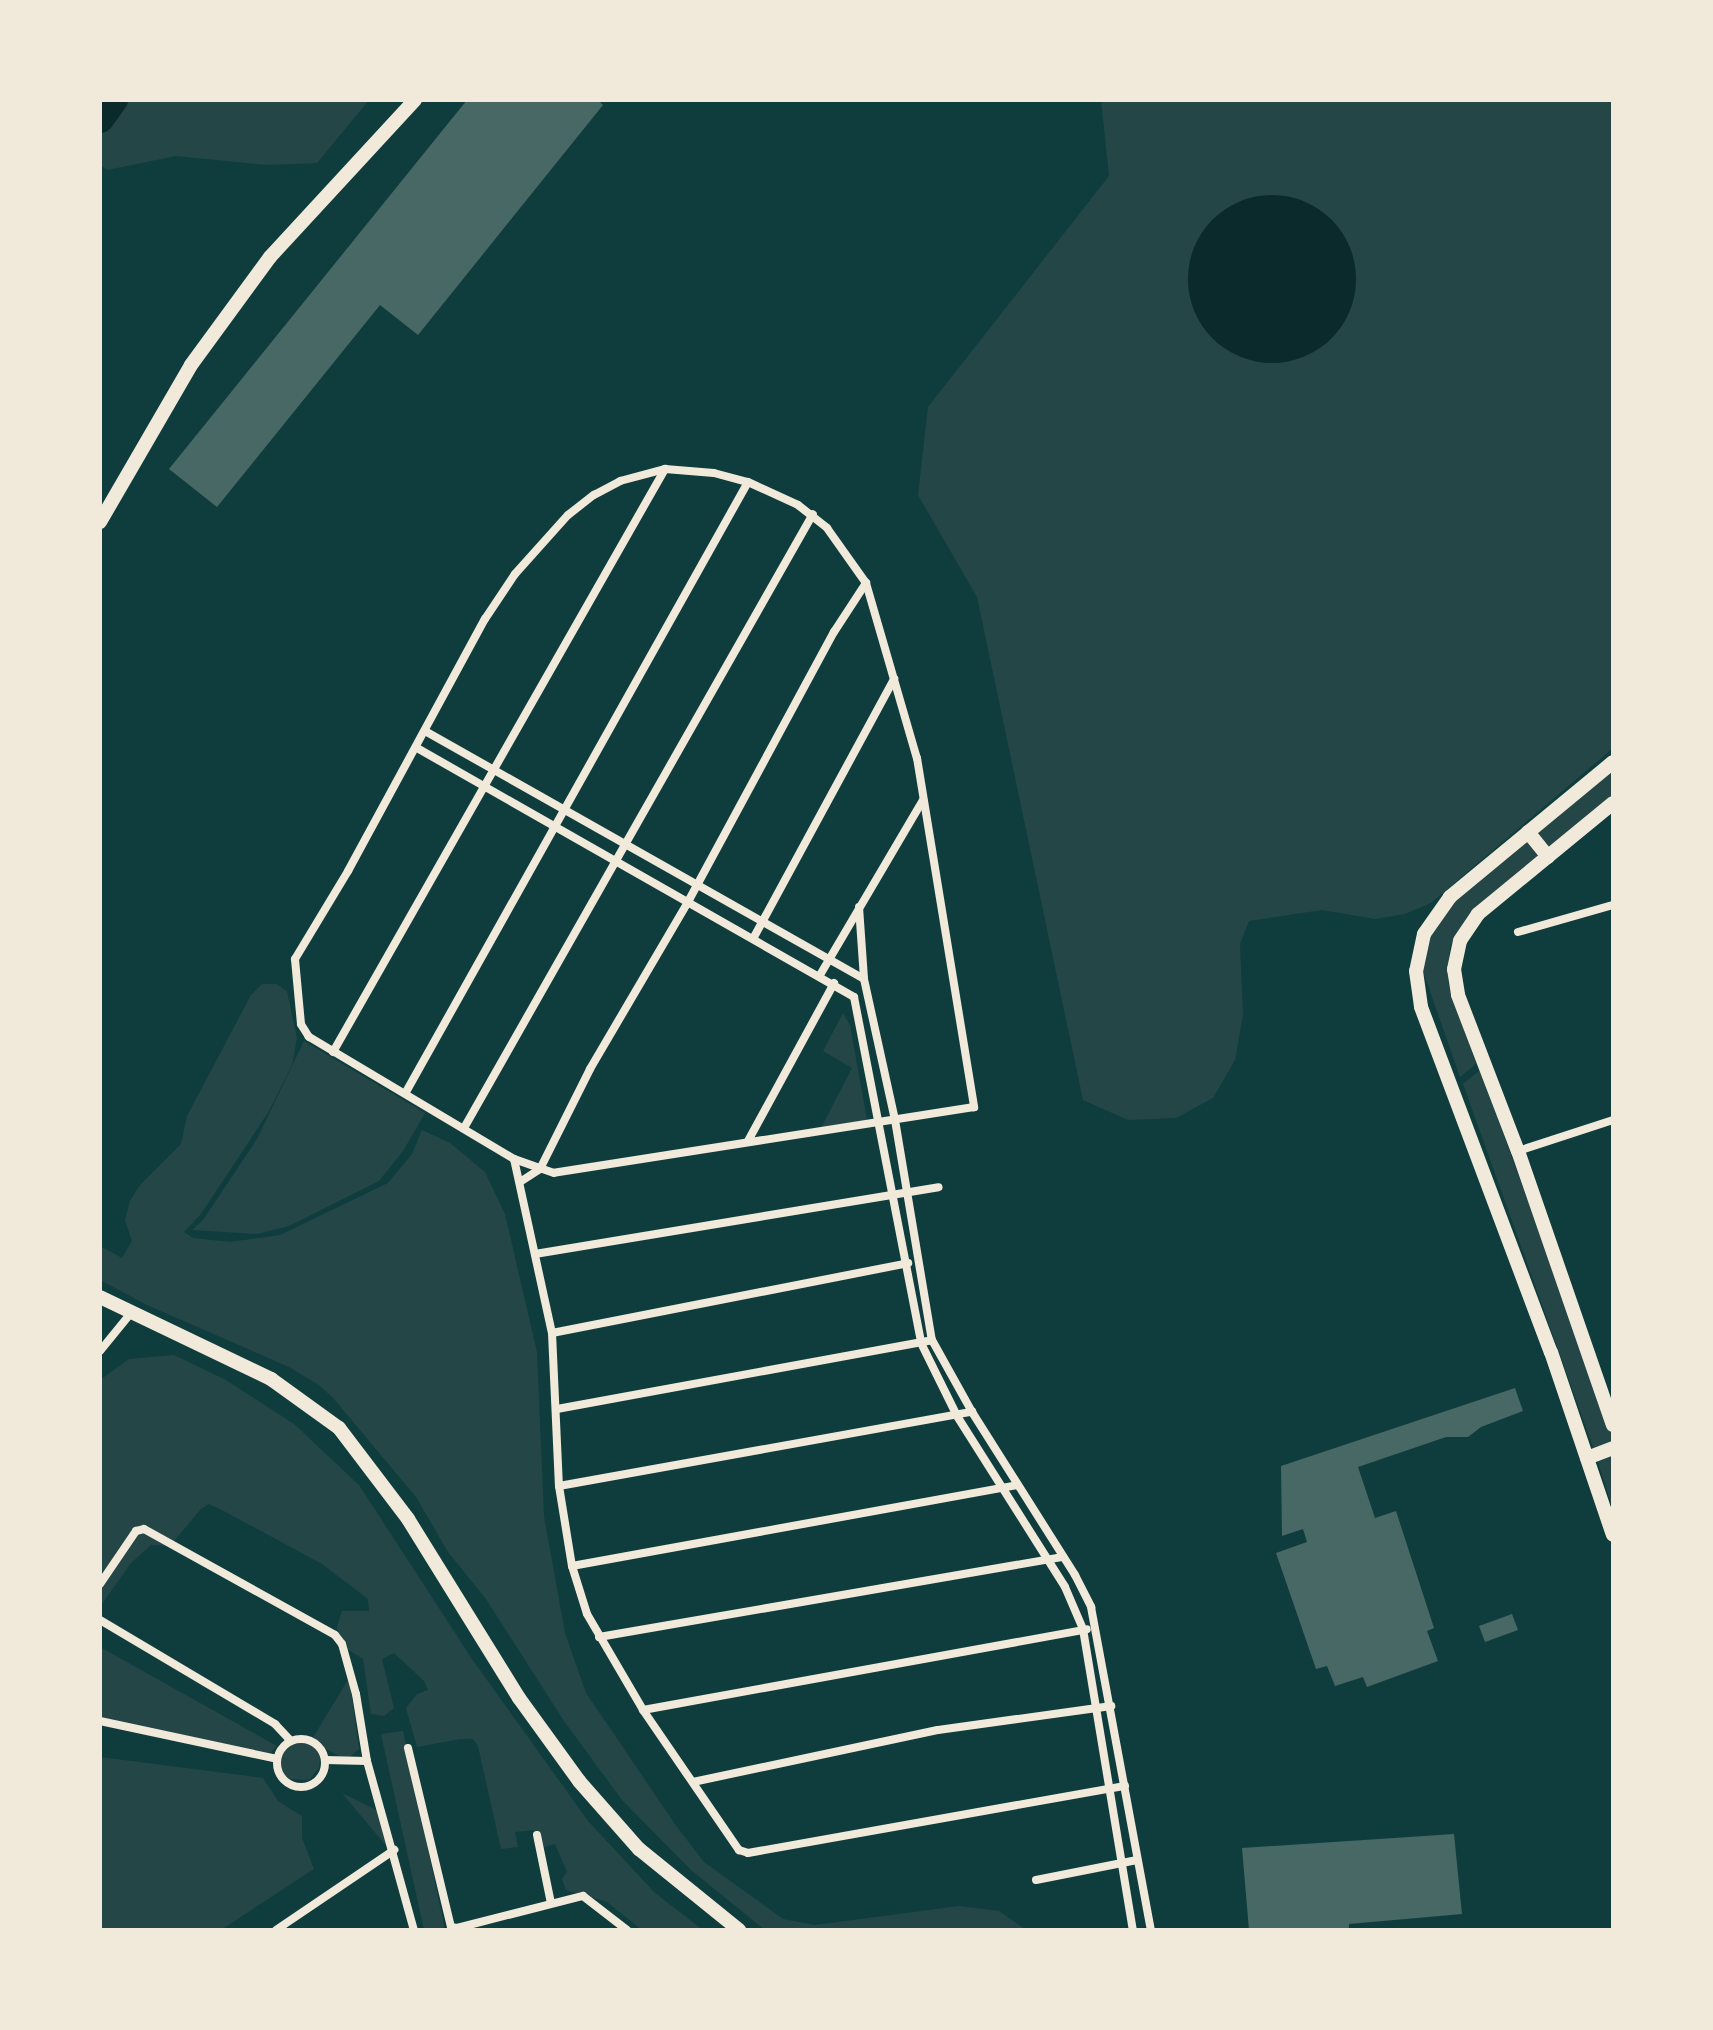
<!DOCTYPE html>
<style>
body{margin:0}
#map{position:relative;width:1713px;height:2030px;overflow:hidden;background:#0f3d3e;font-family:"Work Sans",sans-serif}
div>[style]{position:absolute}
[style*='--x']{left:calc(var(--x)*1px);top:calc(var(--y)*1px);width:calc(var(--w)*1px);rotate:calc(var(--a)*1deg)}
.green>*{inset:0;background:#244646}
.water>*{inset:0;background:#0a2a2b}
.round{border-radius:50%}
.river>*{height:28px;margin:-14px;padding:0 14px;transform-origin:14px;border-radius:14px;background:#0a2a2b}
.building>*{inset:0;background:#486865}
.minor>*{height:8px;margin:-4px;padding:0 4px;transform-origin:4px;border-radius:4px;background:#f1e9da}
.minor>.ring{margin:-4px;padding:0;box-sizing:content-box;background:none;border:8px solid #f1e9da;border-radius:50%}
.secondary>*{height:14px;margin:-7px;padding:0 7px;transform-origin:7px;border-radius:7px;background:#f1e9da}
.primary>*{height:14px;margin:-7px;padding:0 7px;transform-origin:7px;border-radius:7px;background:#f1e9da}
span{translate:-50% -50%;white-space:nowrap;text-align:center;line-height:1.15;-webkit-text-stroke:6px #f1e9da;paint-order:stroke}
.frame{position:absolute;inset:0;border:102px solid #f1e9da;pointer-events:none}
</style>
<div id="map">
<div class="green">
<div style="clip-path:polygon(100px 100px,369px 100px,317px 163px,267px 165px,176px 156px,107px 170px,100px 165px)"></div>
<div style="clip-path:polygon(1101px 100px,1613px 100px,1613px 748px,1431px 903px,1405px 914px,1375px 919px,1322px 910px,1249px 921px,1240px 944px,1243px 1015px,1235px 1060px,1213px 1098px,1176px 1118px,1128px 1120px,1083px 1100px,977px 597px,918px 495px,928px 407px,1109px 176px)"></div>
<div style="clip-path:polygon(1613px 771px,1613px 794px,1548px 848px,1535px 834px)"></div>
<div style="clip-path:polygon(1527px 840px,1540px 856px,1467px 917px,1450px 947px,1448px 982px,1476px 1064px,1460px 1077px,1424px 974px,1422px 959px,1426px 941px,1449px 906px)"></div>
<div style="clip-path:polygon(262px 984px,276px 984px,287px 991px,297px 1038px,292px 1065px,269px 1111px,201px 1214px,184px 1232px,193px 1238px,230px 1242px,280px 1235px,388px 1183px,412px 1154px,422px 1130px,450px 1143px,485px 1172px,505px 1214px,537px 1352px,544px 1516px,565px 1633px,586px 1693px,677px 1827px,704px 1862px,783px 1919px,815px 1925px,959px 1906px,999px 1911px,1026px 1930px,765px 1930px,691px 1870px,622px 1800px,564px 1721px,486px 1599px,448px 1552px,416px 1497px,334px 1399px,319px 1385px,289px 1367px,147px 1305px,100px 1280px,100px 1246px,122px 1258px,132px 1241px,125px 1220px,130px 1201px,140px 1185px,181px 1144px,187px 1116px,251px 995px)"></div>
<div style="clip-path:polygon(843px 1013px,850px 1025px,867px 1120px,821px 1128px,852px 1068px,823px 1051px)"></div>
<div style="clip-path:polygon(304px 1041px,425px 1113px,403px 1151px,379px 1181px,289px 1226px,257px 1234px,192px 1230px,203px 1220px,257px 1139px)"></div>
<div style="clip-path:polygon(1480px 1070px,1613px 1435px,1613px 1443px,1594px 1450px,1463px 1084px)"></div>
<div style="clip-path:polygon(174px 1355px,226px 1380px,294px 1424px,359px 1485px,472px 1659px,588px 1821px,655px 1893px,703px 1930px,642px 1930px,607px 1902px,566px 1890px,562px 1879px,567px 1872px,555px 1844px,540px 1848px,534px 1830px,515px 1832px,518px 1847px,501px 1849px,478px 1746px,473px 1739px,460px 1739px,417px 1747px,406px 1708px,417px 1694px,428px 1690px,424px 1681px,394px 1653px,382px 1659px,394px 1708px,384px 1716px,371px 1714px,363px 1659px,339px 1644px,337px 1627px,342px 1611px,369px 1611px,368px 1599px,322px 1564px,220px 1509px,209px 1504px,201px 1509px,170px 1546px,151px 1545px,130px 1564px,100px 1607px,100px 1380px,129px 1359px)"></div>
<div style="clip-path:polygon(1613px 1455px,1613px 1510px,1598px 1462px)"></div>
<div style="clip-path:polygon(100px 1647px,277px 1746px,268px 1755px,100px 1718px)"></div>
<div style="clip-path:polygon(349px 1678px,359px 1749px,349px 1758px,341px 1757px,313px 1742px,320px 1754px,319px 1768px,309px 1780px,288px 1779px,277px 1763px,279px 1749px,297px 1738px,311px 1741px)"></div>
<div style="clip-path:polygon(403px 1731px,445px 1930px,424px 1930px,381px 1734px)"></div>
<div style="clip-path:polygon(100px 1757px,263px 1778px,278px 1801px,302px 1816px,302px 1838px,314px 1869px,221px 1930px,100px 1930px)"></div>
<div style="clip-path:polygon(342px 1793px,381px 1812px,388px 1848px)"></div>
</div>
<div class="water">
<div class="round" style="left:1188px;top:195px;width:168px;height:168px"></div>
</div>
<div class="river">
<div style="--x:100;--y:119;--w:24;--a:-54"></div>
</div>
<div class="building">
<div style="clip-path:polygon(467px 100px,598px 100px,603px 105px,418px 335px,380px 305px,217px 507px,169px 469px)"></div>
<div style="clip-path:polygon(1515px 1388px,1523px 1411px,1481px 1427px,1468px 1437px,1446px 1437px,1358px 1467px,1375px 1518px,1396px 1511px,1434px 1628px,1427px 1631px,1438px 1661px,1367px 1687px,1363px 1677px,1335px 1686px,1327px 1666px,1316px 1669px,1276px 1553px,1307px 1542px,1303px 1529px,1282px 1536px,1281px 1466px)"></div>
<div style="clip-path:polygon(1512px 1614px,1518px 1630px,1485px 1642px,1479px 1626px)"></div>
<div style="clip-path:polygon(1454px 1834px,1462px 1914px,1349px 1924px,1349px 1930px,1249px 1930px,1242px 1848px)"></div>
</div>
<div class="minor">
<div style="--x:665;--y:469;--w:49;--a:4.7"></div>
<div style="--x:714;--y:473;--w:35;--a:15"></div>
<div style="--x:748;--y:482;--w:55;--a:24.7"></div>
<div style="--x:798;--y:505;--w:37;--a:38"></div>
<div style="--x:827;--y:528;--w:67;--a:54.7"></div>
<div style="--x:866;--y:583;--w:182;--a:73.8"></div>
<div style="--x:917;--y:758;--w:354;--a:80.7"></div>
<div style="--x:974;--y:1107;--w:425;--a:171.1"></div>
<div style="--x:554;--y:1173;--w:42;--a:-160.7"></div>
<div style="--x:514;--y:1159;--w:239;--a:-149.2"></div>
<div style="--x:309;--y:1037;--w:15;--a:-122"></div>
<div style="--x:301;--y:1024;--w:65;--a:-95.3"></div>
<div style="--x:295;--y:959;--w:103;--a:-58.9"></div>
<div style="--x:348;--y:871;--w:287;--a:-61.5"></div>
<div style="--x:485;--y:619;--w:54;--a:-56.3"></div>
<div style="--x:515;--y:574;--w:79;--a:-48.1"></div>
<div style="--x:568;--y:515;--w:33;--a:-38"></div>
<div style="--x:594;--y:495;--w:30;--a:-28"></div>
<div style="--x:620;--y:481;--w:47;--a:-14.9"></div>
<div style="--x:425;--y:731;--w:504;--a:29.46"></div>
<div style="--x:417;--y:748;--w:503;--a:29.67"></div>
<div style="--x:854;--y:997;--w:352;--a:79"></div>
<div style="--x:921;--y:1343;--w:81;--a:63.7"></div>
<div style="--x:957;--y:1416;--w:202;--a:57.7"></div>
<div style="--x:1065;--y:1587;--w:46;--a:66.8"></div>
<div style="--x:1083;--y:1629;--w:305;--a:80.6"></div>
<div style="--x:859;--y:907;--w:72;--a:86"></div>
<div style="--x:864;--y:979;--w:144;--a:77.6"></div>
<div style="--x:895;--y:1120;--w:223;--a:80.5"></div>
<div style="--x:932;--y:1340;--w:82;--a:60.9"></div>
<div style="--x:972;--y:1412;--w:193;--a:57.7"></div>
<div style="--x:1075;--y:1575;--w:36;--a:63"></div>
<div style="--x:1091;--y:1607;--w:329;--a:79.5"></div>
<div style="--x:1518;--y:932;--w:99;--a:-15.9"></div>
<div style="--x:754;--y:937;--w:294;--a:-61.5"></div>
<div style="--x:820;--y:975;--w:203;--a:-59.5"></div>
<div style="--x:333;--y:1052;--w:671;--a:-60.34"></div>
<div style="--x:406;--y:1092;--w:699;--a:-60.72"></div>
<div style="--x:464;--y:1128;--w:706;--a:-60.39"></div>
<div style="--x:748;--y:1141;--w:180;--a:-61.4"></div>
<div style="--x:1518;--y:1151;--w:100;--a:-18.1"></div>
<div style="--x:514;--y:1159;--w:178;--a:77.7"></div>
<div style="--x:552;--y:1333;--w:153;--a:87.4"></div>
<div style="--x:559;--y:1486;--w:81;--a:80.8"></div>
<div style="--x:572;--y:1566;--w:50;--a:72.6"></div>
<div style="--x:587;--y:1614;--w:111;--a:59.7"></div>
<div style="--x:643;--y:1710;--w:170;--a:55.6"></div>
<div style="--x:739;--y:1850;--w:9;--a:18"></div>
<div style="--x:748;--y:1853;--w:383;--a:-10.1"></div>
<div style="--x:520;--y:1182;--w:24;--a:-33"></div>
<div style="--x:540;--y:1169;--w:112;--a:-63.4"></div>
<div style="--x:590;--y:1069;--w:196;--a:-59.6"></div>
<div style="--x:689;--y:900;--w:305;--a:-61.6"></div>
<div style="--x:834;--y:632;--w:59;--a:-56.9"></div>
<div style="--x:535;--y:1254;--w:409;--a:-9.4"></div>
<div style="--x:552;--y:1333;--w:363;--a:-11.1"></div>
<div style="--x:100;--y:1351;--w:49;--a:-50.8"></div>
<div style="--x:557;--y:1409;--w:381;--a:-10.4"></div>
<div style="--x:559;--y:1486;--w:420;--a:-10.2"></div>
<div style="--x:572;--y:1566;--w:451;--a:-10.3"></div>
<div style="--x:100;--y:1584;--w:64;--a:-55.8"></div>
<div style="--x:136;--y:1531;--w:8;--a:-14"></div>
<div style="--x:144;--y:1529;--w:218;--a:29"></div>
<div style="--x:335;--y:1635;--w:11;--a:52"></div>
<div style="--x:342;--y:1644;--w:52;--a:74.4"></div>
<div style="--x:356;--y:1694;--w:68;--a:80.7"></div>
<div style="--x:367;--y:1761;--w:175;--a:74.5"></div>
<div style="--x:100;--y:1620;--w:204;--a:30.7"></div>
<div style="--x:275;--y:1724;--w:23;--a:47"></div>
<div style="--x:599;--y:1637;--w:471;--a:-9.8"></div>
<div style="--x:643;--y:1710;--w:451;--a:-10.3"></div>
<div style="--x:100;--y:1721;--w:181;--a:12.1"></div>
<div class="ring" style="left:277px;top:1739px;width:40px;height:40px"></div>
<div style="--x:408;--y:1748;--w:184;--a:76.5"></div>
<div style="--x:451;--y:1927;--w:6;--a:9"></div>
<div style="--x:457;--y:1928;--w:130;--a:-14.3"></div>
<div style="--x:583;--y:1896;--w:56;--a:37.7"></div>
<div style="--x:325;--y:1760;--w:42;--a:1.4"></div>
<div style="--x:693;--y:1782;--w:250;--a:-12"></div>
<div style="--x:938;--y:1730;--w:175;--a:-7.9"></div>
<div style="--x:537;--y:1835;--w:69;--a:78.4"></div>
<div style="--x:1036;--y:1880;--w:103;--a:-11.2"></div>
<div style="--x:276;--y:1930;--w:143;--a:-34.1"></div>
</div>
<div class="secondary">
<div style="--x:100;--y:522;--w:181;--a:-59.9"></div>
<div style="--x:191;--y:365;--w:134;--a:-53.8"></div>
<div style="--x:270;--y:257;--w:214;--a:-47.3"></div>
</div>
<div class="primary">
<div style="--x:1613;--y:762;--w:212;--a:140.4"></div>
<div style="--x:1450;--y:897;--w:45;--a:125.1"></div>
<div style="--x:1424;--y:934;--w:38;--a:102"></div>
<div style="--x:1416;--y:971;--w:36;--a:82"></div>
<div style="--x:1421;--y:1007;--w:369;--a:69.4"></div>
<div style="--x:1551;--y:1352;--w:193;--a:71.3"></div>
<div style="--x:1613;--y:803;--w:175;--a:140.6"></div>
<div style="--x:1478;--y:914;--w:32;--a:124"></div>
<div style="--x:1460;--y:941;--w:29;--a:102"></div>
<div style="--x:1454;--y:969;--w:26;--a:81"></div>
<div style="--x:1458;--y:995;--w:167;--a:69"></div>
<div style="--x:1518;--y:1151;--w:290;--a:70.9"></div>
<div style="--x:1528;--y:832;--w:32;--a:51"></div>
<div style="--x:100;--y:1297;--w:190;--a:25.6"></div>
<div style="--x:271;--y:1379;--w:84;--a:35.8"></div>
<div style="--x:339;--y:1428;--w:114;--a:52.8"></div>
<div style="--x:408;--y:1519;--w:211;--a:58.2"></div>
<div style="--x:519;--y:1698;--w:102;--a:54.1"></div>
<div style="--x:579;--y:1781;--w:91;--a:48.6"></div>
<div style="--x:639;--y:1849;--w:129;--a:39"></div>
<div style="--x:1587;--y:1458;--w:28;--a:-21"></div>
</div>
<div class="frame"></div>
</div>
